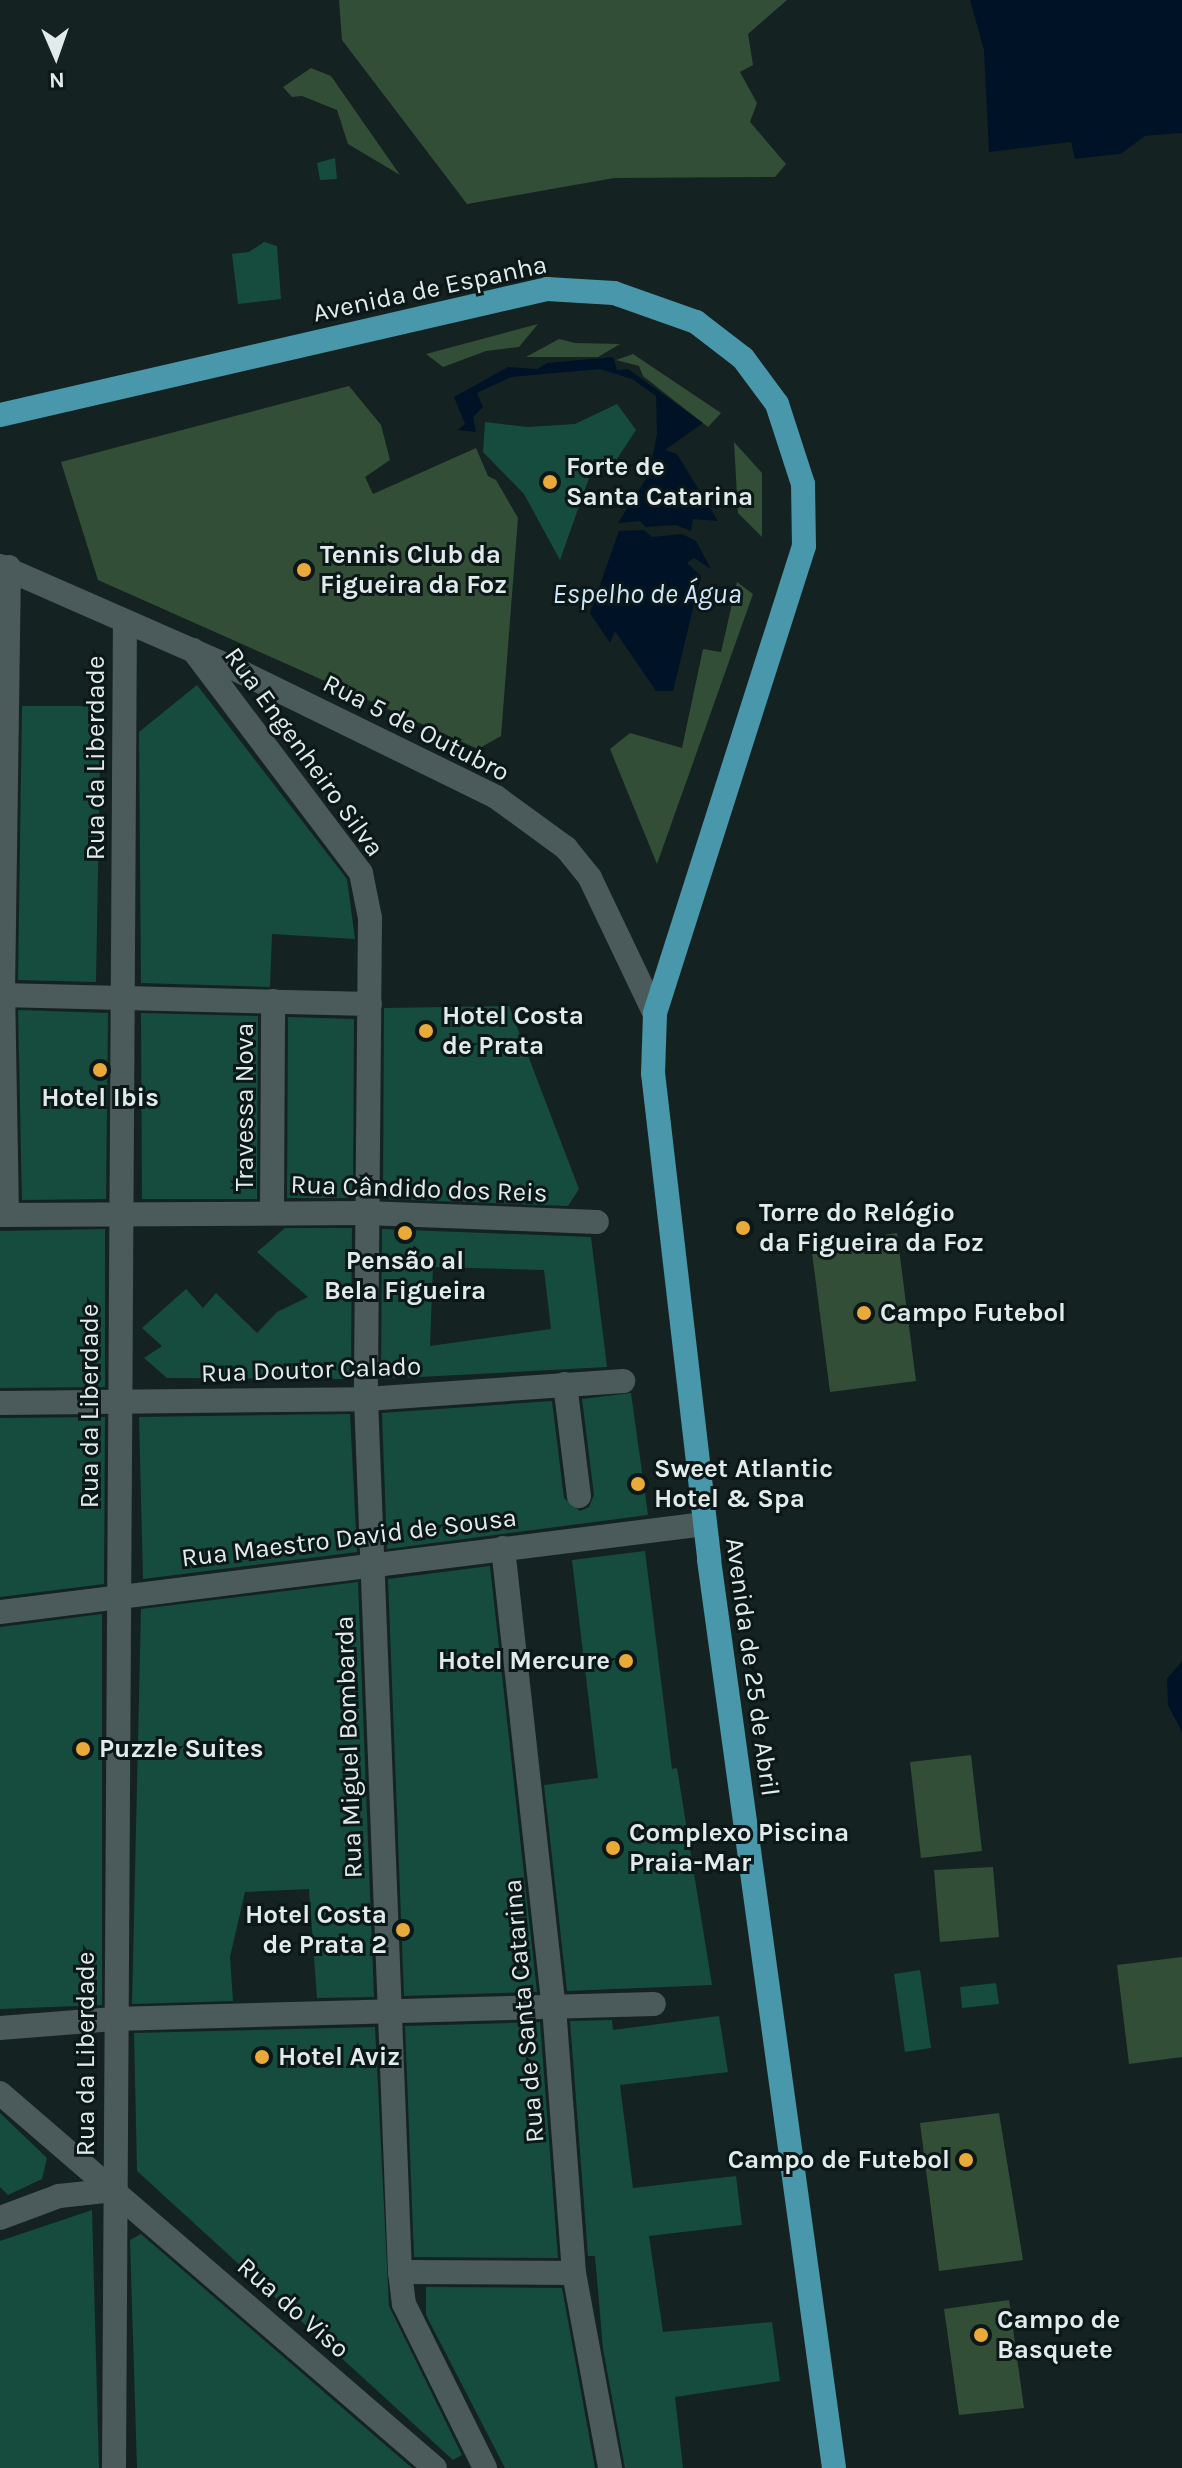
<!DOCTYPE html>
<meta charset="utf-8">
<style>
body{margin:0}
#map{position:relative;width:1182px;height:2468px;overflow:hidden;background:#152222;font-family:Karla,sans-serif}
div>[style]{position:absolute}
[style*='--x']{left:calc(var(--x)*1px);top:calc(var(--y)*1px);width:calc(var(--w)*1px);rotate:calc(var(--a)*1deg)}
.green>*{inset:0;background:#324e36}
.water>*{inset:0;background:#001225}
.pier>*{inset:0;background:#152222}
.building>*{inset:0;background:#154c3e}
.minor>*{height:24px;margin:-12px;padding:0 12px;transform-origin:12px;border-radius:12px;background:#4b5a5a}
.major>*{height:24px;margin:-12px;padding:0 12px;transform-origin:12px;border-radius:12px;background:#4997aa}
.dots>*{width:22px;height:22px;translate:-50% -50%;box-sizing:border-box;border:4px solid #0c1818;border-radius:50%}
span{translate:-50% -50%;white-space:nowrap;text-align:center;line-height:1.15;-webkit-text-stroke:6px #0c1818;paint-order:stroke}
.street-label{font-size:26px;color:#e2ebeb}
.poi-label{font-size:26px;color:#e2ebeb;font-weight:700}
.left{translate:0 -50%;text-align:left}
.right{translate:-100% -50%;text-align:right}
.water-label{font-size:28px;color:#cfe7fb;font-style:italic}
.north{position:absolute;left:16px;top:16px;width:80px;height:80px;-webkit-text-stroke:6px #0c1818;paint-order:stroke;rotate:178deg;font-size:22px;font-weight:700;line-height:32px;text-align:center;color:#e2ebeb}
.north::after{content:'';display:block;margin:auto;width:28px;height:36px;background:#e2ebeb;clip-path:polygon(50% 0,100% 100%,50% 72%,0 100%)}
</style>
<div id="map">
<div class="green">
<div style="clip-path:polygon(339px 0,787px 0,748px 34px,753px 65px,740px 72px,757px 103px,750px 122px,786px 164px,775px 177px,614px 178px,467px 204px,342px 40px)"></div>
<div style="clip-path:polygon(311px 68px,331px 76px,400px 175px,348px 144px,337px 110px,302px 96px,292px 97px,283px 87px)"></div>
<div style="clip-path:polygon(538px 324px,519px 347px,486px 351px,443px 367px,426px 354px)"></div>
<div style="clip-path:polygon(559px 339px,575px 343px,620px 344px,598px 357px,526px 357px)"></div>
<div style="clip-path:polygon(633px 354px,721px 413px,708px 427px,643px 376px,639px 366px,616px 360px)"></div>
<div style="clip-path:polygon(349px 386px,381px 425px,390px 460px,365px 477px,373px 494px,476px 448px,488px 476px,496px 480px,518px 518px,501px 736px,478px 749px,98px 580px,61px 462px)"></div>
<div style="clip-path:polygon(734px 442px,762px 473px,762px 537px,738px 513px)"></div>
<div style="clip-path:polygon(737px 582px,753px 594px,657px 864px,610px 749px,630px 733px,682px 748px,703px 649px,721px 652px)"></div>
<div style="clip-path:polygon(897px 1233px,916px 1381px,830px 1392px,811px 1245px)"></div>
<div style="clip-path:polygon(971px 1755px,982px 1851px,921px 1858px,910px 1762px)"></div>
<div style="clip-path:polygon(993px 1867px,999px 1937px,940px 1942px,934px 1870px)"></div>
<div style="clip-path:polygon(1182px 1957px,1182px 2057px,1129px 2064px,1117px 1965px)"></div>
<div style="clip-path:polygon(999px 2113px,1023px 2260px,939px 2271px,920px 2123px)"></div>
<div style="clip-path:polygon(1009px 2300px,1024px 2408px,959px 2415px,944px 2309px)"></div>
</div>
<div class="water">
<div style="clip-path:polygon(970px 0,1182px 0,1182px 133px,1145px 136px,1121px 154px,1074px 159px,1071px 142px,989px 152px,984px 50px)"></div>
<div style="clip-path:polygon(613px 357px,617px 370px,628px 369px,703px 423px,665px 450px,677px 454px,718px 521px,693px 519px,691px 531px,676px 525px,646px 527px,640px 521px,618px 523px,649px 474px,657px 434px,656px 396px,632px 379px,600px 369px,511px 377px,477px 393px,483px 407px,473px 417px,476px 432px,458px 430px,465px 424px,454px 397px,508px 367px,537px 369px,547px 363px)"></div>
<div style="clip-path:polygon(644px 530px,652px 537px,682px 534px,696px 541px,711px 569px,694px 558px,687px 563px,701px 576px,673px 691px,656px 691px,615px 631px,610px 643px,590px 613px,619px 531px)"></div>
<div style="clip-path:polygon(1182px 1661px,1182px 1732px,1168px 1705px,1167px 1679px)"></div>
</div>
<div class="pier">
<div style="clip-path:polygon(1182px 133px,1146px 140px,1121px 158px,1073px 163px,1068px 147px,985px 153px,1071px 142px,1075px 159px,1121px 154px,1145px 136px)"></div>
</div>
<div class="building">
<div style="clip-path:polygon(335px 158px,337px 179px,320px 180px,317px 163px)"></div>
<div style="clip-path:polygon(264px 242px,277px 246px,281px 299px,238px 304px,232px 254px,249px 252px)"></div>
<div style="clip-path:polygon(617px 404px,636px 430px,609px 471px,595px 461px,560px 560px,524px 494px,483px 452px,485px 422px,528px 427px,575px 424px)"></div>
<div style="clip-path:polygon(197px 685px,347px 879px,355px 939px,272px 934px,270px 987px,141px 983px,139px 732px)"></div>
<div style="clip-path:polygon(22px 706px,101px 706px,96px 982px,18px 980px)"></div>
<div style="clip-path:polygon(509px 1006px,579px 1189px,568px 1206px,383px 1199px,384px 1008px)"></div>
<div style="clip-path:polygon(18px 1010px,108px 1013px,106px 1199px,22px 1200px)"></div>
<div style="clip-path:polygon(141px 1013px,258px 1016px,257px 1199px,142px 1199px)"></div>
<div style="clip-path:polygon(288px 1017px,354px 1019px,353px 1198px,287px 1198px)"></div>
<div style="clip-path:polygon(285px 1228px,352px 1228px,351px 1379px,167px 1378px,144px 1358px,162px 1346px,142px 1328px,186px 1289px,203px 1308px,216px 1293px,257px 1333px,277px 1312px,308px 1297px,257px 1252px)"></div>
<div style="clip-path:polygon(105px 1229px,105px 1387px,0 1388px,0 1231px)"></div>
<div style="clip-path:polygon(evenodd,382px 1229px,591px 1237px,607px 1367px,381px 1379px,382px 1229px,433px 1267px,544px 1270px,551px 1329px,430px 1346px,433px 1267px)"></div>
<div style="clip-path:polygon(631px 1393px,648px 1515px,387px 1549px,382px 1413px,552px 1401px,564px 1498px,580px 1511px,589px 1507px,594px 1495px,582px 1399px)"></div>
<div style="clip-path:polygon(350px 1414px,357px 1552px,143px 1579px,139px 1417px)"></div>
<div style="clip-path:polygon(105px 1417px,104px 1584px,0 1597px,0 1418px)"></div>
<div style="clip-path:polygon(645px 1551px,672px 1769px,677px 1768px,712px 1985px,567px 1991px,544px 1785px,598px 1778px,572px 1560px)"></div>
<div style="clip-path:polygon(490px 1566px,537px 1992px,404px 1996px,388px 1579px)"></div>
<div style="clip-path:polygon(358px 1582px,374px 1997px,317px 1998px,309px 1889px,245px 1892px,230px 1957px,233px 2001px,132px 2004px,141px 1609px)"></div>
<div style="clip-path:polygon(102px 1614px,102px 2005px,0 2009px,0 1627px)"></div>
<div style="clip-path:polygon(920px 1970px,931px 2048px,905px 2052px,894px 1974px)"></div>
<div style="clip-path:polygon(996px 1983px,999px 2004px,962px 2008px,960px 1987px)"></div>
<div style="clip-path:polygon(719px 2016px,728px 2072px,620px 2085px,633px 2188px,736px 2176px,742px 2225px,649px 2236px,663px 2332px,772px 2322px,780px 2381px,675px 2397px,683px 2468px,625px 2468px,603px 2349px,595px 2256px,588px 2256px,570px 2021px,612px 2020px,613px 2030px)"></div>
<div style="clip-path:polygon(540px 2022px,558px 2258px,414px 2257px,405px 2026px)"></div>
<div style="clip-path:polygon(375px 2027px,389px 2306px,462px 2455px,453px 2460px,137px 2171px,134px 2033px)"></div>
<div style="clip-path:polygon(0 2113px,47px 2158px,42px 2179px,8px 2195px,0 2187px)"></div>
<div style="clip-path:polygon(92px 2210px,99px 2468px,0 2468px,0 2241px)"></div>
<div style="clip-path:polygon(141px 2234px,412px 2468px,137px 2468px,130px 2240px)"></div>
<div style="clip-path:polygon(426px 2287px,562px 2288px,595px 2468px,505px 2468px,426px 2315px)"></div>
</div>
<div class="minor">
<div style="--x:0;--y:566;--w:259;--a:23.7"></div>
<div style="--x:237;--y:670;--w:288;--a:26.1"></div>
<div style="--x:496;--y:797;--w:87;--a:36.1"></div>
<div style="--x:566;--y:848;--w:38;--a:51"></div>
<div style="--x:590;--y:878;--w:151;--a:64.5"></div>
<div style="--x:193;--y:650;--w:279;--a:53"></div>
<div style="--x:361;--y:873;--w:46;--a:78.7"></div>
<div style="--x:370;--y:918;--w:481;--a:90.5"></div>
<div style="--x:366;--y:1399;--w:874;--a:87.77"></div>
<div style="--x:400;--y:2272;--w:32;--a:83"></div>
<div style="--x:404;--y:2304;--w:183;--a:63.7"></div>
<div style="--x:0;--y:995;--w:370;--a:1.4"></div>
<div style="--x:272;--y:1213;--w:212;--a:-89.7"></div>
<div style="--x:0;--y:1215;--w:365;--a:-0.3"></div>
<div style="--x:365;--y:1213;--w:232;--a:2.2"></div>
<div style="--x:7;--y:1215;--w:220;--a:-91"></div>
<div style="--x:3;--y:995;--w:428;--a:-89.2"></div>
<div style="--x:565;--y:1384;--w:113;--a:82.9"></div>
<div style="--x:0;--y:1403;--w:366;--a:-0.6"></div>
<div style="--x:366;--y:1399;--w:258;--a:-4"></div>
<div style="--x:503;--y:1548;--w:462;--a:83.7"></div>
<div style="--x:554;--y:2007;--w:267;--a:85.7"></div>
<div style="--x:574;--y:2273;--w:198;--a:79.5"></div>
<div style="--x:0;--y:1612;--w:710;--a:-7.12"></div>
<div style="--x:0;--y:2028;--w:114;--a:-4.5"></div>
<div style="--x:114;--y:2019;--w:540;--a:-1.59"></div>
<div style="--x:0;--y:2093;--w:574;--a:40.76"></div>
<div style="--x:0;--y:2218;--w:63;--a:-20.4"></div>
<div style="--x:59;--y:2196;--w:55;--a:-6.2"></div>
<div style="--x:400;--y:2272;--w:174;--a:0.3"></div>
<div style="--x:114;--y:2468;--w:1846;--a:-89.66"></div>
</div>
<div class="major">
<div style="--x:0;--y:415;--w:561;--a:-12.97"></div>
<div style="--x:547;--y:289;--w:67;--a:3.4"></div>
<div style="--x:614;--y:293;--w:87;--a:19.5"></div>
<div style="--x:696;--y:322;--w:59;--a:37.5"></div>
<div style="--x:743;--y:358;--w:57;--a:53.5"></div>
<div style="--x:777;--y:404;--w:84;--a:72"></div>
<div style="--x:803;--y:484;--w:62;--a:89.1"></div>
<div style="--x:804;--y:546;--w:491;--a:107.7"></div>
<div style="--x:655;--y:1014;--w:59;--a:91.9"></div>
<div style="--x:653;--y:1073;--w:490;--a:83.4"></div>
<div style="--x:709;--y:1560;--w:917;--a:82.16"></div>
</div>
<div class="dots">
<div style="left:550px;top:482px;background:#eaaa39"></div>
<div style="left:304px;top:570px;background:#eaaa39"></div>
<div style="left:426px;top:1031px;background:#eaaa39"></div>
<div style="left:100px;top:1070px;background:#eaaa39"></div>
<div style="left:743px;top:1228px;background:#eaaa39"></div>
<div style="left:405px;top:1233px;background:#eaaa39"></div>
<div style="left:864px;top:1313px;background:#eaaa39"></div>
<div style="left:638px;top:1484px;background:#eaaa39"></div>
<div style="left:626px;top:1661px;background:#eaaa39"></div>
<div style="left:83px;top:1749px;background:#eaaa39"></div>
<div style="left:613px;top:1848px;background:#eaaa39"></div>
<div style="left:403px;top:1930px;background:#eaaa39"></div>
<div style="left:262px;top:2057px;background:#eaaa39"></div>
<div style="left:966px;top:2160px;background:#eaaa39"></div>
<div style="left:981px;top:2335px;background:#eaaa39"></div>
</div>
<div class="street-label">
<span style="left:430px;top:289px;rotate:-12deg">Avenida de Espanha</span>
<span style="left:416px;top:728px;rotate:27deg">Rua 5 de Outubro</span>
<span style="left:304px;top:752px;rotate:54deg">Rua Engenheiro Silva</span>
<span style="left:96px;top:758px;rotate:-90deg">Rua da Liberdade</span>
<span style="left:245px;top:1107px;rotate:-90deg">Travessa Nova</span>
<span style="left:419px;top:1189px;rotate:2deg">Rua Cândido dos Reis</span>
<span style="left:311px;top:1370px;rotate:-2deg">Rua Doutor Calado</span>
<span style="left:90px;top:1406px;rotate:-90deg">Rua da Liberdade</span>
<span style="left:349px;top:1538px;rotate:-7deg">Rua Maestro David de Sousa</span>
<span style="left:752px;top:1667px;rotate:82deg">Avenida de 25 de Abril</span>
<span style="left:349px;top:1747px;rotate:-92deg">Rua Miguel Bombarda</span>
<span style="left:524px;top:2011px;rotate:-95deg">Rua de Santa Catarina</span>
<span style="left:86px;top:2054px;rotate:-90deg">Rua da Liberdade</span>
<span style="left:293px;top:2308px;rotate:41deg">Rua do Viso</span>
</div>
<div class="poi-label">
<span class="left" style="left:566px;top:482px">Forte de<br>Santa Catarina</span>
<span class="left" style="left:320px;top:570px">Tennis Club da<br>Figueira da Foz</span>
<span class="left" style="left:442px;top:1031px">Hotel Costa<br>de Prata</span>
<span style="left:100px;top:1098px">Hotel Ibis</span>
<span class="left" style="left:759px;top:1228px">Torre do Relógio<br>da Figueira da Foz</span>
<span style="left:405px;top:1276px">Pensão al<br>Bela Figueira</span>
<span class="left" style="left:880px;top:1313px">Campo Futebol</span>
<span class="left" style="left:654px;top:1484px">Sweet Atlantic<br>Hotel &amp; Spa</span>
<span class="right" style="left:610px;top:1661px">Hotel Mercure</span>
<span class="left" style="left:99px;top:1749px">Puzzle Suites</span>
<span class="left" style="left:629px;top:1848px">Complexo Piscina<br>Praia-Mar</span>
<span class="right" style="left:387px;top:1930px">Hotel Costa<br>de Prata 2</span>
<span class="left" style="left:278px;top:2057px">Hotel Aviz</span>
<span class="right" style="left:950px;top:2160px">Campo de Futebol</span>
<span class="left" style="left:997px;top:2335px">Campo de<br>Basquete</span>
</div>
<div class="water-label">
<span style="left:647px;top:594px">Espelho de Água</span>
</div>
<div class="north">N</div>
</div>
